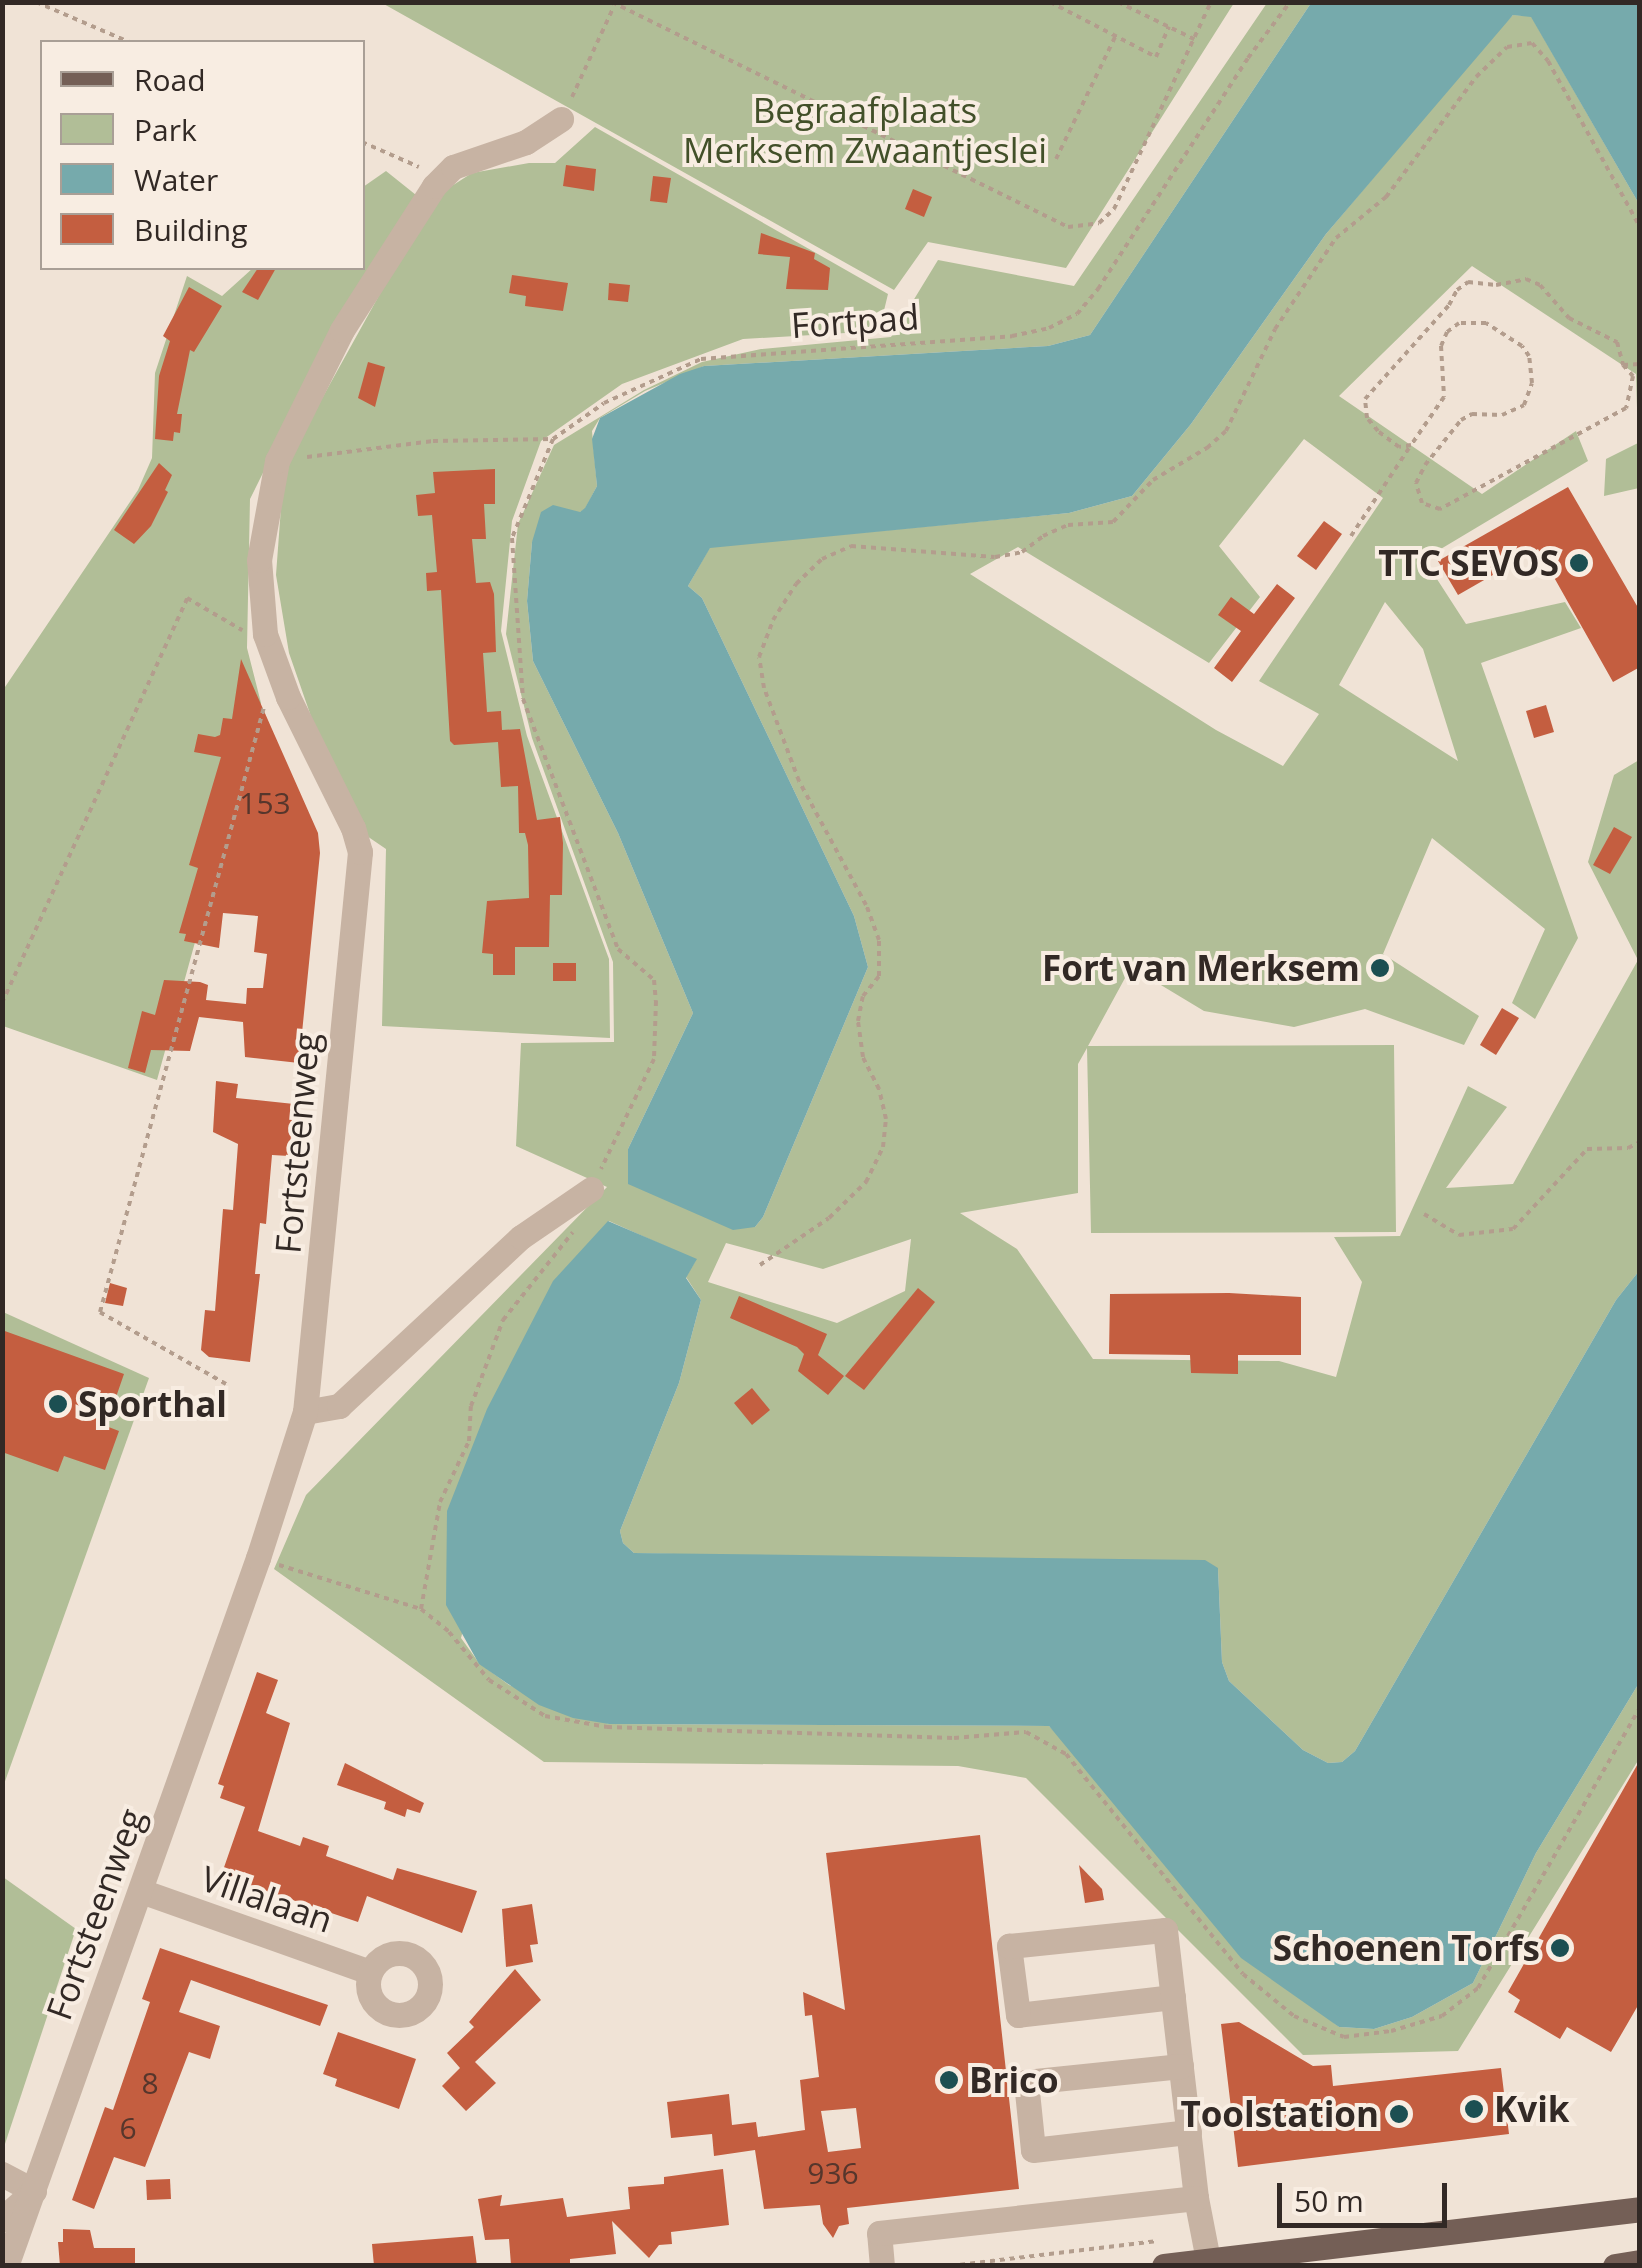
<!DOCTYPE html>
<style>
body{margin:0}
#map{position:relative;width:1642px;height:2268px;overflow:hidden;background:#f0e3d6;font-family:"Open Sans",sans-serif}
div>[style]{position:absolute}
[style*='--x']{left:calc(var(--x)*1px);top:calc(var(--y)*1px);width:calc(var(--w)*1px);rotate:calc(var(--a)*1deg)}
.green>*{inset:0;background:#b1be97}
.water>*{inset:0;background:#76aaac}
.building>*{inset:0;background:#c45e40}
.path>*{height:4px;margin-top:-2px;transform-origin:0;background:repeating-linear-gradient(90deg,#b39d8d 0 5px,transparent 0 10px)}
.minor>*{height:25px;margin:-12.5px;padding:0 12.5px;transform-origin:12.5px;border-radius:12.5px;background:#c7b3a3}
.minor>.ring{margin:-12.5px;padding:0;box-sizing:content-box;background:none;border:25px solid #c7b3a3;border-radius:50%}
.major>*{height:25px;margin:-12.5px;padding:0 12.5px;transform-origin:12.5px;border-radius:12.5px;background:#745f56}
.dots>*{width:28px;height:28px;translate:-50% -50%;box-sizing:border-box;border:5px solid #f8ede2;border-radius:50%}
span{translate:-50% -50%;white-space:nowrap;text-align:center;line-height:1.15;-webkit-text-stroke:8px #f8ede2;paint-order:stroke}
.number-label{font-size:30px;color:#56362c}
.number-label span{-webkit-text-stroke-width:0}
.park-label{font-size:35px;color:#425029}
.street-label{font-size:35px;color:#322925}
.poi-label{font-size:35px;color:#322925;font-weight:700}
.right{translate:-100% -50%;text-align:right}
.left{translate:0 -50%;text-align:left}
.frame{position:absolute;inset:0;border:5px solid #322925;pointer-events:none}
.legend{position:absolute;left:40px;top:40px;width:325px;height:230px;box-sizing:border-box;background:#f8ede2;border:2px solid #a99f96;margin:0;padding:12px 18px;list-style:none;font-size:30px;color:#322925}
.legend li{display:flex;align-items:center;gap:20px;height:50px}
.legend b{width:50px;border:2px solid #a99f96}
.scale{position:absolute;left:1277px;top:2183px;width:170px;height:45px;box-sizing:border-box;border:5px solid #322925;border-top:0;padding-left:12px;font-size:30px;line-height:35px;white-space:nowrap;color:#322925;-webkit-text-stroke:8px #f8ede2;paint-order:stroke}
</style>
<div id="map">
<div class="green">
<div style="clip-path:polygon(382px 3px,1234px 3px,1066px 268px,928px 242px,894px 290px)"></div>
<div style="clip-path:polygon(evenodd,1267px 3px,1311px 3px,1090px 335px,1048px 346px,704px 366px,645px 391px,600px 418px,592px 431px,597px 486px,585px 509px,532px 542px,527px 601px,533px 661px,618px 833px,693px 1013px,628px 1149px,755px 1227px,763px 1217px,868px 967px,854px 916px,702px 598px,688px 586px,710px 547px,1069px 513px,1132px 496px,1191px 424px,1326px 234px,1497px 31px,1513px 15px,1531px 16px,1639px 204px,1639px 488px,1604px 496px,1606px 459px,1638px 443px,1636px 374px,1472px 266px,1339px 396px,1482px 494px,1576px 431px,1588px 461px,1424px 559px,1466px 624px,1565px 602px,1581px 628px,1481px 663px,1578px 938px,1535px 1019px,1512px 1003px,1545px 929px,1432px 838px,1383px 954px,1479px 1016px,1464px 1045px,1365px 1009px,1294px 1027px,1204px 1011px,1131px 967px,1088px 1046px,1394px 1045px,1396px 1232px,1091px 1233px,1087px 1048px,1078px 1064px,1078px 1193px,960px 1213px,1017px 1249px,1093px 1359px,1279px 1361px,1336px 1377px,1362px 1282px,1334px 1237px,1400px 1236px,1468px 1086px,1507px 1107px,1446px 1188px,1513px 1184px,1638px 960px,1588px 862px,1614px 775px,1639px 760px,1639px 1271px,1616px 1300px,1355px 1751px,1342px 1762px,1328px 1763px,1303px 1750px,1229px 1681px,1222px 1662px,1218px 1568px,634px 1553px,623px 1543px,620px 1531px,679px 1383px,701px 1300px,686px 1277px,696px 1260px,609px 1221px,554px 1281px,461px 1638px,479px 1663px,509px 1685px,609px 1724px,1049px 1726px,1306px 2000px,1339px 2027px,1374px 2029px,1412px 2017px,1473px 1983px,1536px 1853px,1639px 1683px,1639px 1759px,1458px 2051px,1303px 2055px,1026px 1778px,958px 1766px,544px 1762px,274px 1569px,306px 1495px,607px 1187px,516px 1146px,521px 1043px,614px 1042px,613px 962px,532px 738px,506px 634px,518px 524px,554px 445px,644px 390px,702px 362px,761px 349px,891px 337px,938px 260px,1074px 286px,1267px 3px,1304px 439px,1383px 498px,1259px 681px,1319px 714px,1283px 766px,1216px 730px,970px 574px,1018px 547px,1209px 663px,1260px 597px,1219px 546px,1304px 439px,1267px 3px,1385px 602px,1423px 649px,1458px 761px,1339px 685px,1385px 602px,1267px 3px,911px 1239px,905px 1291px,837px 1323px,708px 1282px,726px 1243px,823px 1269px,911px 1239px)"></div>
<div style="clip-path:polygon(595px 127px,888px 294px,879px 331px,743px 339px,622px 384px,541px 441px,512px 521px,501px 631px,527px 736px,609px 959px,610px 1038px,382px 1026px,386px 849px,364px 834px,315px 728px,289px 653px,276px 575px,284px 467px,433px 198px,472px 173px,529px 163px,555px 163px)"></div>
<div style="clip-path:polygon(386px 171px,416px 195px,328px 342px,250px 499px,247px 648px,261px 703px,157px 1080px,3px 1026px,3px 690px,138px 490px,152px 458px,155px 373px,187px 276px,222px 296px,253px 268px,362px 268px,363px 187px)"></div>
<div style="clip-path:polygon(3px 1312px,149px 1378px,3px 1787px)"></div>
<div style="clip-path:polygon(3px 1877px,76px 1929px,3px 2150px)"></div>
</div>
<div class="water">
<div style="clip-path:polygon(1311px 3px,1639px 3px,1639px 204px,1531px 17px,1513px 15px,1326px 234px,1191px 424px,1132px 496px,1069px 513px,710px 548px,688px 586px,702px 598px,854px 916px,868px 967px,763px 1217px,755px 1227px,733px 1230px,628px 1184px,628px 1149px,693px 1013px,618px 833px,533px 661px,527px 601px,532px 542px,541px 512px,553px 505px,580px 512px,585px 508px,597px 486px,592px 439px,600px 418px,680px 374px,704px 366px,1048px 346px,1090px 335px)"></div>
<div style="clip-path:polygon(608px 1221px,697px 1259px,686px 1278px,701px 1300px,679px 1383px,620px 1531px,623px 1543px,634px 1553px,1205px 1560px,1218px 1568px,1222px 1662px,1229px 1681px,1303px 1750px,1328px 1763px,1342px 1762px,1355px 1751px,1616px 1300px,1639px 1271px,1639px 1683px,1536px 1853px,1473px 1983px,1412px 2017px,1374px 2029px,1339px 2027px,1241px 1958px,1049px 1726px,609px 1724px,573px 1718px,539px 1705px,479px 1664px,446px 1605px,447px 1511px,487px 1409px,553px 1281px)"></div>
</div>
<div class="building">
<div style="clip-path:polygon(566px 165px,596px 169px,594px 191px,563px 186px)"></div>
<div style="clip-path:polygon(653px 176px,671px 178px,667px 203px,650px 201px)"></div>
<div style="clip-path:polygon(913px 189px,932px 197px,924px 217px,905px 209px)"></div>
<div style="clip-path:polygon(761px 233px,815px 253px,814px 259px,830px 268px,828px 290px,786px 289px,790px 257px,758px 254px)"></div>
<div style="clip-path:polygon(258px 268px,276px 268px,258px 300px,242px 292px)"></div>
<div style="clip-path:polygon(512px 275px,568px 283px,563px 311px,525px 306px,526px 296px,509px 293px)"></div>
<div style="clip-path:polygon(609px 283px,630px 285px,628px 302px,608px 300px)"></div>
<div style="clip-path:polygon(189px 287px,222px 306px,194px 352px,190px 350px,177px 414px,182px 414px,180px 433px,174px 432px,173px 441px,155px 439px,159px 376px,170px 341px,163px 336px)"></div>
<div style="clip-path:polygon(368px 362px,385px 367px,375px 407px,358px 398px)"></div>
<div style="clip-path:polygon(159px 463px,172px 475px,165px 490px,168px 492px,151px 526px,134px 544px,114px 530px)"></div>
<div style="clip-path:polygon(495px 469px,495px 504px,484px 504px,486px 539px,472px 539px,476px 583px,490px 582px,494px 594px,496px 652px,483px 653px,487px 712px,501px 711px,502px 730px,520px 729px,537px 820px,560px 817px,563px 843px,562px 895px,550px 895px,549px 947px,515px 947px,515px 975px,493px 975px,493px 954px,482px 953px,487px 901px,529px 898px,528px 845px,525px 833px,519px 833px,518px 786px,501px 787px,498px 742px,454px 745px,450px 741px,441px 590px,427px 591px,426px 573px,437px 572px,432px 515px,418px 516px,416px 495px,435px 493px,433px 472px)"></div>
<div style="clip-path:polygon(1568px 487px,1640px 611px,1640px 667px,1613px 682px,1538px 549px,1458px 595px,1438px 561px)"></div>
<div style="clip-path:polygon(1324px 521px,1342px 534px,1316px 570px,1297px 556px)"></div>
<div style="clip-path:polygon(1277px 584px,1295px 598px,1232px 682px,1214px 668px,1241px 631px,1218px 615px,1231px 597px,1254px 614px)"></div>
<div style="clip-path:polygon(241px 659px,318px 833px,320px 853px,299px 1063px,245px 1057px,243px 1022px,199px 1017px,190px 1051px,151px 1050px,145px 1073px,128px 1068px,142px 1011px,155px 1015px,164px 980px,200px 982px,208px 985px,206px 1000px,246px 1004px,247px 988px,263px 988px,267px 954px,254px 952px,258px 916px,223px 913px,219px 948px,184px 941px,186px 934px,179px 933px,198px 868px,189px 865px,221px 757px,194px 752px,198px 734px,215px 737px,220px 735px,223px 718px,232px 719px)"></div>
<div style="clip-path:polygon(1546px 705px,1554px 732px,1534px 738px,1526px 711px)"></div>
<div style="clip-path:polygon(1614px 827px,1632px 837px,1610px 874px,1593px 865px)"></div>
<div style="clip-path:polygon(553px 963px,576px 963px,576px 981px,553px 981px)"></div>
<div style="clip-path:polygon(1502px 1008px,1519px 1018px,1496px 1055px,1480px 1045px)"></div>
<div style="clip-path:polygon(216px 1081px,238px 1084px,236px 1098px,294px 1104px,289px 1156px,272px 1155px,266px 1224px,260px 1223px,255px 1274px,260px 1274px,250px 1362px,209px 1357px,201px 1350px,205px 1310px,215px 1311px,223px 1209px,233px 1210px,238px 1144px,213px 1132px)"></div>
<div style="clip-path:polygon(110px 1283px,127px 1288px,123px 1306px,105px 1303px)"></div>
<div style="clip-path:polygon(918px 1288px,935px 1302px,864px 1390px,845px 1376px)"></div>
<div style="clip-path:polygon(1229px 1293px,1301px 1297px,1301px 1355px,1238px 1355px,1238px 1374px,1191px 1373px,1190px 1355px,1109px 1354px,1110px 1294px)"></div>
<div style="clip-path:polygon(739px 1296px,827px 1334px,818px 1355px,844px 1376px,828px 1395px,798px 1371px,804px 1354px,797px 1347px,730px 1318px)"></div>
<div style="clip-path:polygon(2px 1330px,124px 1374px,106px 1426px,119px 1431px,105px 1470px,64px 1456px,58px 1472px,2px 1452px)"></div>
<div style="clip-path:polygon(752px 1388px,770px 1410px,752px 1425px,734px 1403px)"></div>
<div style="clip-path:polygon(257px 1672px,278px 1680px,266px 1713px,290px 1723px,258px 1831px,300px 1846px,303px 1837px,329px 1846px,326px 1856px,393px 1880px,397px 1868px,477px 1891px,462px 1933px,367px 1896px,358px 1922px,221px 1876px,245px 1807px,220px 1798px,224px 1786px,218px 1784px)"></div>
<div style="clip-path:polygon(1640px 1760px,1640px 2002px,1611px 2052px,1567px 2027px,1560px 2039px,1514px 2012px,1520px 2000px,1508px 1992px)"></div>
<div style="clip-path:polygon(345px 1763px,424px 1803px,420px 1813px,407px 1809px,405px 1817px,384px 1809px,386px 1802px,337px 1785px)"></div>
<div style="clip-path:polygon(evenodd,980px 1835px,1019px 2189px,847px 2208px,849px 2224px,839px 2226px,833px 2238px,823px 2224px,820px 2205px,764px 2209px,755px 2150px,714px 2156px,712px 2134px,671px 2138px,667px 2102px,729px 2094px,732px 2125px,756px 2122px,758px 2137px,805px 2130px,800px 2080px,819px 2077px,812px 2015px,805px 2016px,803px 1992px,845px 2010px,826px 1853px,980px 1835px,856px 2108px,861px 2148px,828px 2152px,821px 2111px,856px 2108px)"></div>
<div style="clip-path:polygon(1079px 1865px,1102px 1889px,1104px 1900px,1085px 1903px)"></div>
<div style="clip-path:polygon(532px 1904px,538px 1944px,530px 1945px,533px 1962px,506px 1967px,502px 1909px)"></div>
<div style="clip-path:polygon(160px 1948px,328px 2005px,320px 2026px,191px 1980px,179px 2012px,220px 2026px,210px 2059px,189px 2052px,145px 2167px,114px 2157px,94px 2209px,72px 2200px,105px 2107px,113px 2110px,150px 2002px,142px 1999px)"></div>
<div style="clip-path:polygon(515px 1969px,541px 2000px,475px 2062px,496px 2083px,466px 2111px,442px 2086px,460px 2068px,447px 2053px,474px 2027px,469px 2022px)"></div>
<div style="clip-path:polygon(1239px 2022px,1313px 2066px,1331px 2065px,1333px 2086px,1501px 2068px,1509px 2134px,1238px 2167px,1221px 2024px)"></div>
<div style="clip-path:polygon(338px 2032px,416px 2059px,399px 2109px,335px 2086px,337px 2079px,323px 2074px)"></div>
<div style="clip-path:polygon(723px 2169px,729px 2225px,671px 2232px,672px 2244px,659px 2245px,649px 2258px,612px 2221px,616px 2254px,570px 2259px,570px 2263px,511px 2265px,509px 2239px,485px 2240px,478px 2199px,502px 2195px,500px 2206px,563px 2198px,567px 2217px,630px 2209px,628px 2187px,664px 2184px,664px 2177px)"></div>
<div style="clip-path:polygon(170px 2179px,171px 2199px,147px 2200px,146px 2180px)"></div>
<div style="clip-path:polygon(63px 2229px,90px 2230px,94px 2248px,135px 2248px,135px 2266px,60px 2266px,58px 2242px,63px 2242px)"></div>
<div style="clip-path:polygon(473px 2236px,477px 2266px,374px 2266px,372px 2244px)"></div>
</div>
<div class="path">
<div style="--x:36;--y:2;--w:101;--a:23.3"></div>
<div style="--x:612;--y:2;--w:508;--a:26.26"></div>
<div style="--x:1068;--y:227;--w:31;--a:-7"></div>
<div style="--x:1099;--y:223;--w:21;--a:-43"></div>
<div style="--x:1114;--y:209;--w:229;--a:-64.9"></div>
<div style="--x:1050;--y:2;--w:119;--a:27.4"></div>
<div style="--x:1156;--y:57;--w:33;--a:-67"></div>
<div style="--x:1118;--y:2;--w:85;--a:26"></div>
<div style="--x:572;--y:97;--w:100;--a:-65.2"></div>
<div style="--x:362;--y:142;--w:62;--a:23.7"></div>
<div style="--x:1056;--y:159;--w:136;--a:-64.2"></div>
<div style="--x:1526;--y:279;--w:15;--a:23"></div>
<div style="--x:1540;--y:285;--w:44;--a:48.7"></div>
<div style="--x:1569;--y:318;--w:54;--a:26.6"></div>
<div style="--x:1617;--y:342;--w:24;--a:75"></div>
<div style="--x:1623;--y:365;--w:15;--a:48"></div>
<div style="--x:1633;--y:376;--w:33;--a:102"></div>
<div style="--x:1626;--y:408;--w:212;--a:151.5"></div>
<div style="--x:1440;--y:509;--w:19;--a:-162"></div>
<div style="--x:1422;--y:503;--w:21;--a:-107"></div>
<div style="--x:1416;--y:483;--w:20;--a:-63"></div>
<div style="--x:1425;--y:465;--w:58;--a:-51.3"></div>
<div style="--x:1461;--y:420;--w:13;--a:-29"></div>
<div style="--x:1472;--y:414;--w:30;--a:2"></div>
<div style="--x:1502;--y:415;--w:24;--a:-24"></div>
<div style="--x:1524;--y:405;--w:23;--a:-70"></div>
<div style="--x:1532;--y:383;--w:27;--a:-96"></div>
<div style="--x:1529;--y:356;--w:12;--a:-125"></div>
<div style="--x:1522;--y:346;--w:43;--a:-147.4"></div>
<div style="--x:1486;--y:323;--w:27;--a:180"></div>
<div style="--x:1459;--y:323;--w:15;--a:143"></div>
<div style="--x:1447;--y:332;--w:15;--a:113"></div>
<div style="--x:1441;--y:346;--w:51;--a:86.6"></div>
<div style="--x:1444;--y:397;--w:58;--a:124.5"></div>
<div style="--x:1411;--y:445;--w:12;--a:171"></div>
<div style="--x:1399;--y:447;--w:26;--a:-143"></div>
<div style="--x:1378;--y:431;--w:17;--a:-130"></div>
<div style="--x:1367;--y:418;--w:19;--a:-96"></div>
<div style="--x:1365;--y:399;--w:126;--a:-48.2"></div>
<div style="--x:1449;--y:305;--w:17;--a:-62"></div>
<div style="--x:1457;--y:290;--w:14;--a:-36"></div>
<div style="--x:1468;--y:282;--w:28;--a:6"></div>
<div style="--x:1496;--y:285;--w:31;--a:-11"></div>
<div style="--x:1623;--y:365;--w:17;--a:-3"></div>
<div style="--x:553;--y:439;--w:107;--a:112.5"></div>
<div style="--x:512;--y:538;--w:161;--a:86.1"></div>
<div style="--x:523;--y:699;--w:267;--a:69.2"></div>
<div style="--x:618;--y:949;--w:48;--a:40.7"></div>
<div style="--x:654;--y:980;--w:21;--a:85"></div>
<div style="--x:656;--y:1001;--w:58;--a:92"></div>
<div style="--x:654;--y:1059;--w:122;--a:115.7"></div>
<div style="--x:307;--y:457;--w:127;--a:-7.2"></div>
<div style="--x:433;--y:441;--w:120;--a:-1"></div>
<div style="--x:553;--y:439;--w:62;--a:-35.2"></div>
<div style="--x:604;--y:403;--w:107;--a:-24.4"></div>
<div style="--x:701;--y:359;--w:312;--a:-4.2"></div>
<div style="--x:1012;--y:336;--w:38;--a:-12"></div>
<div style="--x:1049;--y:328;--w:31;--a:-27"></div>
<div style="--x:1077;--y:314;--w:33;--a:-50"></div>
<div style="--x:1098;--y:289;--w:275;--a:-57"></div>
<div style="--x:1248;--y:58;--w:70;--a:-53.1"></div>
<div style="--x:1351;--y:536;--w:109;--a:-56.6"></div>
<div style="--x:2;--y:1003;--w:445;--a:-65.4"></div>
<div style="--x:187;--y:598;--w:64;--a:30.2"></div>
<div style="--x:1424;--y:1214;--w:41;--a:31"></div>
<div style="--x:1459;--y:1235;--w:54;--a:-6.3"></div>
<div style="--x:1513;--y:1229;--w:109;--a:-47.2"></div>
<div style="--x:1587;--y:1149;--w:41;--a:-1.4"></div>
<div style="--x:1628;--y:1148;--w:13;--a:-27"></div>
<div style="--x:760;--y:1265;--w:83;--a:-34.3"></div>
<div style="--x:829;--y:1218;--w:52;--a:-44.2"></div>
<div style="--x:866;--y:1182;--w:39;--a:-64"></div>
<div style="--x:883;--y:1147;--w:28;--a:-84"></div>
<div style="--x:886;--y:1119;--w:31;--a:-103"></div>
<div style="--x:879;--y:1089;--w:36;--a:-117"></div>
<div style="--x:863;--y:1057;--w:36;--a:-98"></div>
<div style="--x:858;--y:1021;--w:25;--a:-79"></div>
<div style="--x:863;--y:996;--w:26;--a:-51"></div>
<div style="--x:879;--y:976;--w:36;--a:-90"></div>
<div style="--x:879;--y:940;--w:37;--a:-110"></div>
<div style="--x:866;--y:905;--w:141;--a:-118.4"></div>
<div style="--x:799;--y:781;--w:99;--a:-110.6"></div>
<div style="--x:764;--y:688;--w:31;--a:-99"></div>
<div style="--x:759;--y:657;--w:40;--a:-69"></div>
<div style="--x:773;--y:620;--w:43;--a:-57.4"></div>
<div style="--x:796;--y:584;--w:36;--a:-44"></div>
<div style="--x:822;--y:559;--w:32;--a:-24"></div>
<div style="--x:851;--y:546;--w:144;--a:4.4"></div>
<div style="--x:995;--y:557;--w:27;--a:-10"></div>
<div style="--x:1022;--y:552;--w:26;--a:-37"></div>
<div style="--x:1043;--y:536;--w:27;--a:-24"></div>
<div style="--x:1068;--y:525;--w:45;--a:-3.8"></div>
<div style="--x:1113;--y:522;--w:58;--a:-46.4"></div>
<div style="--x:1153;--y:480;--w:63;--a:-30.7"></div>
<div style="--x:1207;--y:448;--w:25;--a:-42"></div>
<div style="--x:1226;--y:431;--w:113;--a:-64.3"></div>
<div style="--x:1275;--y:329;--w:110;--a:-56.2"></div>
<div style="--x:1336;--y:238;--w:65;--a:-39.4"></div>
<div style="--x:1386;--y:197;--w:150;--a:-53.1"></div>
<div style="--x:1476;--y:77;--w:43;--a:-44.1"></div>
<div style="--x:1507;--y:47;--w:25;--a:-9"></div>
<div style="--x:1532;--y:43;--w:24;--a:48"></div>
<div style="--x:1548;--y:61;--w:190;--a:61"></div>
<div style="--x:226;--y:1384;--w:145;--a:-150.3"></div>
<div style="--x:100;--y:1312;--w:627;--a:-74.83"></div>
<div style="--x:279;--y:1565;--w:149;--a:17.2"></div>
<div style="--x:421;--y:1609;--w:36;--a:39"></div>
<div style="--x:449;--y:1632;--w:62;--a:50.2"></div>
<div style="--x:489;--y:1680;--w:67;--a:32.7"></div>
<div style="--x:545;--y:1716;--w:63;--a:10.1"></div>
<div style="--x:607;--y:1727;--w:347;--a:1.8"></div>
<div style="--x:954;--y:1738;--w:72;--a:-4.8"></div>
<div style="--x:1026;--y:1732;--w:46;--a:28.8"></div>
<div style="--x:1066;--y:1754;--w:282;--a:51.2"></div>
<div style="--x:1243;--y:1974;--w:66;--a:39.5"></div>
<div style="--x:1294;--y:2016;--w:54;--a:22.8"></div>
<div style="--x:1344;--y:2037;--w:47;--a:-7.3"></div>
<div style="--x:1391;--y:2031;--w:53;--a:-16.4"></div>
<div style="--x:1442;--y:2016;--w:46;--a:-37.9"></div>
<div style="--x:1478;--y:1988;--w:324;--a:-60"></div>
<div style="--x:421;--y:1609;--w:109;--a:-79.9"></div>
<div style="--x:440;--y:1502;--w:68;--a:-64.6"></div>
<div style="--x:469;--y:1441;--w:35;--a:-87"></div>
<div style="--x:471;--y:1406;--w:92;--a:-69.6"></div>
<div style="--x:503;--y:1320;--w:112;--a:-51.5"></div>
<div style="--x:950;--y:2266;--w:209;--a:-6.9"></div>
</div>
<div class="minor">
<div style="--x:305;--y:1412;--w:35;--a:-10"></div>
<div style="--x:339;--y:1406;--w:248;--a:-42.9"></div>
<div style="--x:521;--y:1237;--w:85;--a:-34.4"></div>
<div style="--x:141;--y:1891;--w:243;--a:19.5"></div>
<div class="ring" style="left:368px;top:1953px;width:37px;height:37px"></div>
<div style="--x:1173;--y:1997;--w:156;--a:173.4"></div>
<div style="--x:1018;--y:2015;--w:70;--a:-97.4"></div>
<div style="--x:1009;--y:1946;--w:157;--a:-5.9"></div>
<div style="--x:1165;--y:1930;--w:270;--a:83.4"></div>
<div style="--x:1196;--y:2198;--w:63;--a:79"></div>
<div style="--x:1181;--y:2066;--w:156;--a:174.1"></div>
<div style="--x:1026;--y:2082;--w:68;--a:84.1"></div>
<div style="--x:1033;--y:2150;--w:157;--a:-6.6"></div>
<div style="--x:2;--y:2174;--w:36;--a:28"></div>
<div style="--x:34;--y:2191;--w:43;--a:138.8"></div>
<div style="--x:6;--y:2266;--w:752;--a:-70.41"></div>
<div style="--x:258;--y:1558;--w:153;--a:-72.2"></div>
<div style="--x:305;--y:1412;--w:563;--a:-84.39"></div>
<div style="--x:360;--y:852;--w:25;--a:-106"></div>
<div style="--x:353;--y:828;--w:146;--a:-116.4"></div>
<div style="--x:288;--y:697;--w:67;--a:-110.1"></div>
<div style="--x:265;--y:634;--w:74;--a:-94.6"></div>
<div style="--x:259;--y:560;--w:101;--a:-79.7"></div>
<div style="--x:277;--y:461;--w:146;--a:-63.6"></div>
<div style="--x:342;--y:330;--w:171;--a:-57.4"></div>
<div style="--x:434;--y:186;--w:27;--a:-45"></div>
<div style="--x:453;--y:167;--w:77;--a:-18.9"></div>
<div style="--x:526;--y:142;--w:42;--a:-33.3"></div>
<div style="--x:882;--y:2266;--w:33;--a:-95"></div>
<div style="--x:879;--y:2233;--w:319;--a:-6.3"></div>
</div>
<div class="major">
<div style="--x:1164;--y:2266;--w:479;--a:-6.8"></div>
<div style="--x:1615;--y:2266;--w:25;--a:-9"></div>
</div>
<div class="dots">
<div style="left:1579px;top:563px;background:#1c4f52"></div>
<div style="left:1380px;top:968px;background:#1c4f52"></div>
<div style="left:58px;top:1404px;background:#1c4f52"></div>
<div style="left:1560px;top:1948px;background:#1c4f52"></div>
<div style="left:949px;top:2080px;background:#1c4f52"></div>
<div style="left:1474px;top:2109px;background:#1c4f52"></div>
<div style="left:1399px;top:2114px;background:#1c4f52"></div>
</div>
<div class="number-label">
<span style="left:265px;top:803px">153</span>
<span style="left:150px;top:2083px">8</span>
<span style="left:128px;top:2128px">6</span>
<span style="left:833px;top:2173px">936</span>
</div>
<div class="park-label">
<span style="left:865px;top:130px">Begraafplaats<br>Merksem Zwaantjeslei</span>
</div>
<div class="street-label">
<span style="left:855px;top:321px;rotate:-4deg">Fortpad</span>
<span style="left:297px;top:1143px;rotate:-85deg">Fortsteenweg</span>
<span style="left:267px;top:1899px;rotate:19deg">Villalaan</span>
<span style="left:95px;top:1914px;rotate:-70deg">Fortsteenweg</span>
</div>
<div class="poi-label">
<span class="right" style="left:1559px;top:563px">TTC SEVOS</span>
<span class="right" style="left:1360px;top:968px">Fort van Merksem</span>
<span class="left" style="left:78px;top:1404px">Sporthal</span>
<span class="right" style="left:1540px;top:1948px">Schoenen Torfs</span>
<span class="left" style="left:969px;top:2080px">Brico</span>
<span class="left" style="left:1494px;top:2109px">Kvik</span>
<span class="right" style="left:1379px;top:2114px">Toolstation</span>
</div>
<div class="frame"></div>
<ul class="legend">
<li><b style="height:12px;background:#745f56"></b>Road</li>
<li><b style="height:28px;background:#b1be97"></b>Park</li>
<li><b style="height:28px;background:#76aaac"></b>Water</li>
<li><b style="height:28px;background:#c45e40"></b>Building</li>
</ul>
<div class="scale">50 m</div>
</div>
